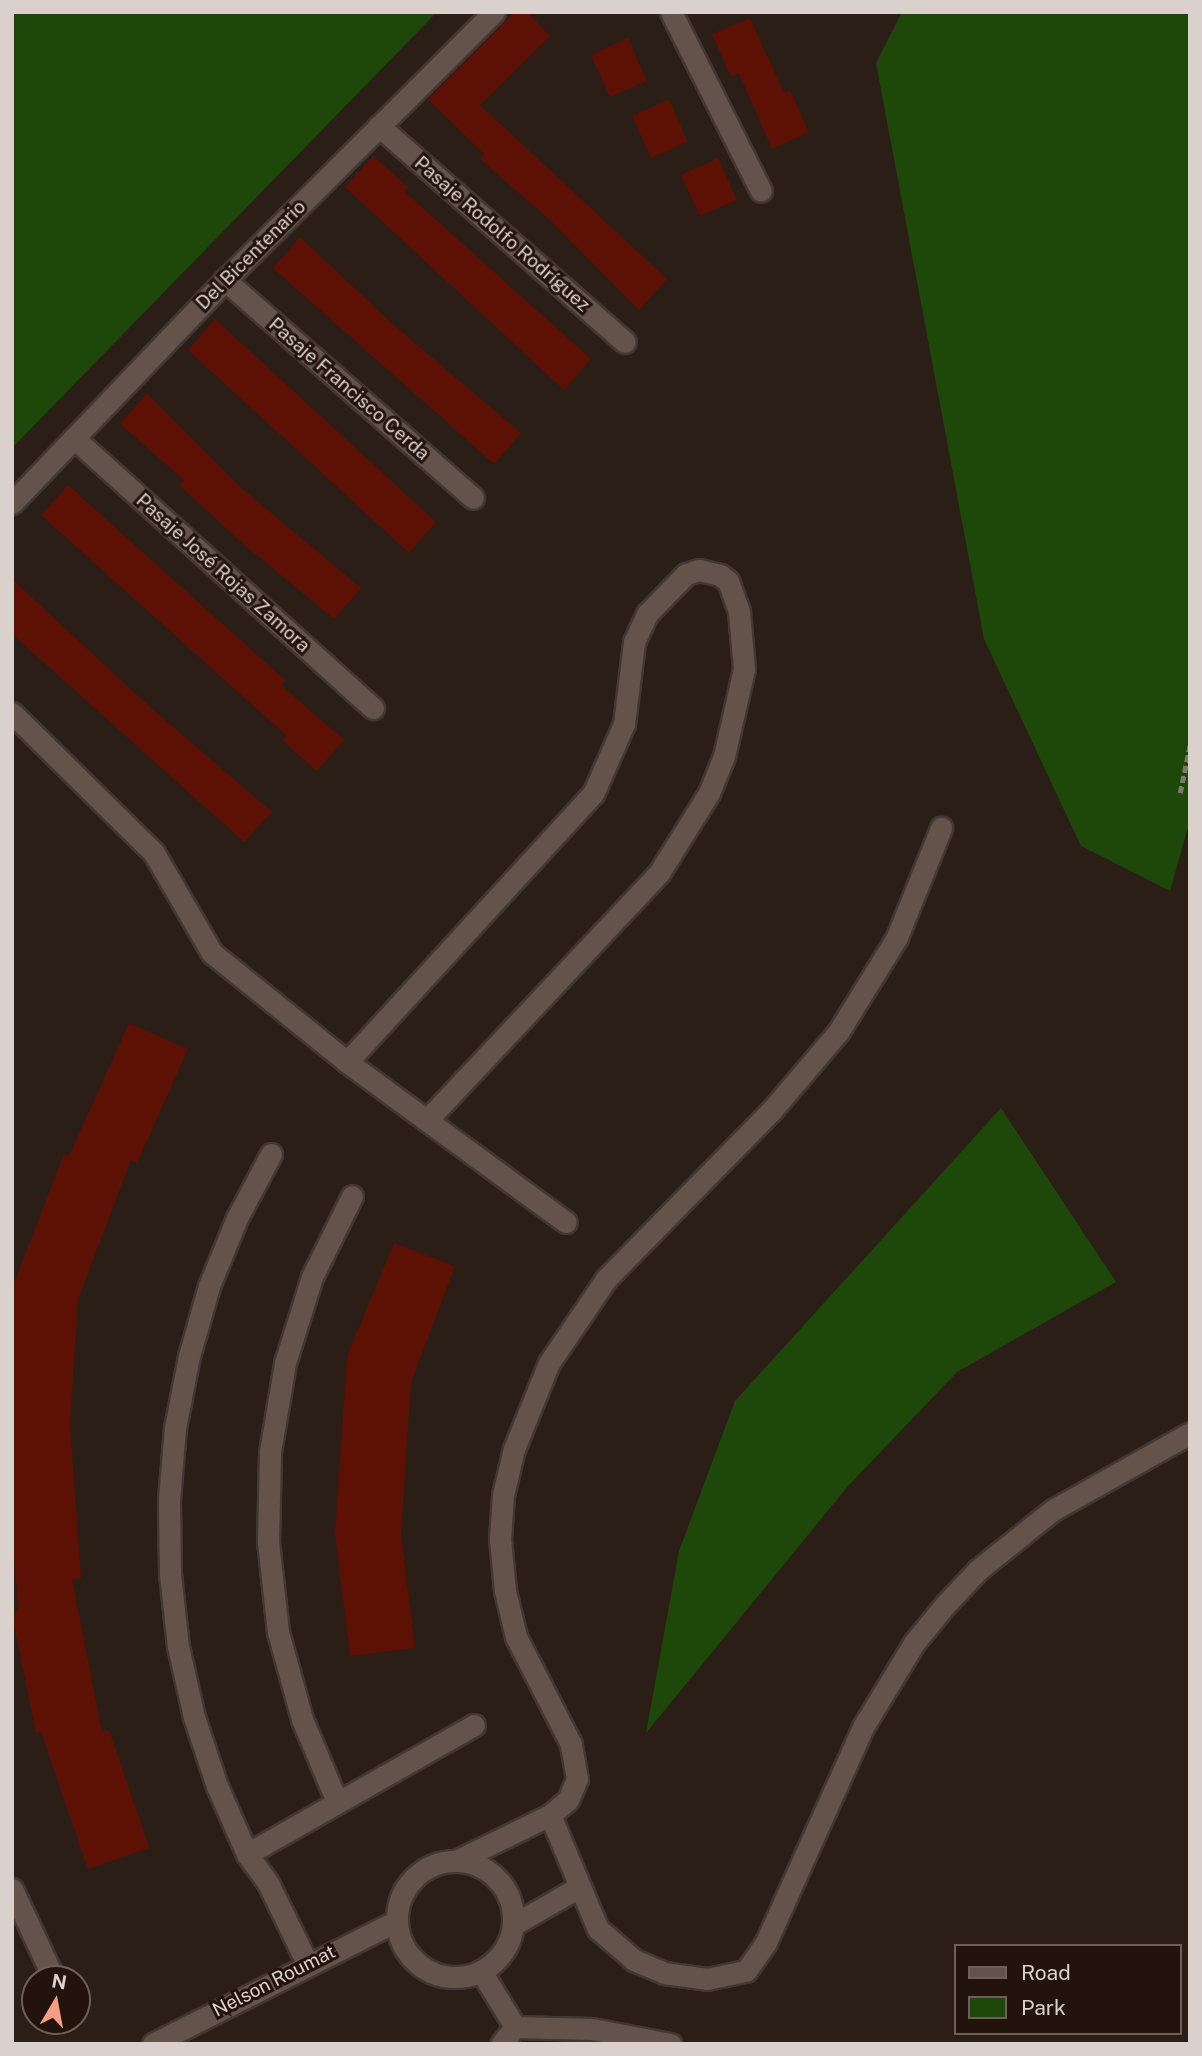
<!DOCTYPE html>
<meta charset="utf-8">
<style>
body{margin:0}
#map{position:relative;width:1202px;height:2056px;overflow:hidden;background:#2b1e16;font-family:"Public Sans",sans-serif}
div>[style]{position:absolute}
[style*='--x']{left:calc(var(--x)*1px);top:calc(var(--y)*1px);width:calc(var(--w)*1px);rotate:calc(var(--a)*1deg)}
.green>*{inset:0;background:#1e480a}
.building>*{inset:0;background:#5d1104}
.path>*{height:4.5px;margin-top:-2.25px;transform-origin:0;background:repeating-linear-gradient(90deg,#827670 0 7px,transparent 0 10.5px)}
.roads{filter:drop-shadow(2px 0 #433733) drop-shadow(-2px 0 #433733) drop-shadow(0 2px #433733) drop-shadow(0 -2px #433733)}
.minor>*{height:21px;margin:-10.5px;padding:0 10.5px;transform-origin:10.5px;border-radius:10.5px;background:#64534b}
.minor>.ring{margin:-10.5px;padding:0;box-sizing:content-box;background:none;border:21px solid #64534b;border-radius:50%}
span{translate:-50% -50%;white-space:nowrap;text-align:center;line-height:1.15;-webkit-text-stroke:6px #22140d;paint-order:stroke}
.street-label{font-size:19px;color:#dbd1cc}
.frame{position:absolute;inset:0;border:14px solid #dbd1cc;pointer-events:none}
.legend{position:absolute;left:954px;top:1944px;width:228px;height:91px;box-sizing:border-box;background:#22140d;border:2px solid #6c6059;margin:0;padding:9px 12px;list-style:none;font-size:21px;color:#dbd1cc}
.legend li{display:flex;align-items:center;gap:14px;height:35px}
.legend b{width:35px;border:2px solid #6c6059}
.north{position:absolute;left:21px;top:1965px;width:70px;height:70px;box-sizing:border-box;background:#22140d;border:2px solid #6c6059;border-radius:50%;rotate:10deg;font-size:19px;font-weight:700;line-height:28px;text-align:center;color:#dbd1cc}
.north::after{content:'';display:block;margin:auto;width:24px;height:32px;background:#f49e87;clip-path:polygon(50% 0,100% 100%,50% 72%,0 100%)}
</style>
<div id="map">
<div class="green">
<div style="clip-path:polygon(12px 12px,437px 12px,12px 448px)"></div>
<div style="clip-path:polygon(902px 12px,1190px 12px,1190px 820px,1170px 891px,1081px 846px,984px 639px,876px 63px)"></div>
<div style="clip-path:polygon(1001px 1108px,1116px 1282px,957px 1372px,848px 1486px,646px 1733px,679px 1551px,735px 1401px)"></div>
</div>
<div class="building">
<div style="clip-path:polygon(515px 12px,527px 12px,550px 36px,480px 105px,667px 279px,639px 310px,550px 220px,480px 159px,484px 154px,428px 99px)"></div>
<div style="clip-path:polygon(750px 18px,784px 93px,790px 90px,809px 132px,772px 149px,739px 73px,731px 77px,712px 34px)"></div>
<div style="clip-path:polygon(628px 38px,647px 81px,610px 97px,591px 55px)"></div>
<div style="clip-path:polygon(669px 99px,688px 142px,651px 158px,632px 116px)"></div>
<div style="clip-path:polygon(373px 156px,408px 187px,404px 191px,591px 359px,564px 390px,345px 187px)"></div>
<div style="clip-path:polygon(718px 158px,737px 200px,700px 216px,681px 175px)"></div>
<div style="clip-path:polygon(300px 237px,396px 327px,521px 433px,494px 464px,273px 268px)"></div>
<div style="clip-path:polygon(215px 319px,436px 522px,409px 553px,188px 350px)"></div>
<div style="clip-path:polygon(147px 393px,239px 486px,361px 588px,334px 619px,241px 542px,179px 485px,184px 480px,120px 424px)"></div>
<div style="clip-path:polygon(68px 485px,285px 680px,281px 685px,344px 740px,317px 771px,282px 740px,287px 736px,41px 515px)"></div>
<div style="clip-path:polygon(12px 579px,150px 707px,272px 812px,244px 842px,12px 634px)"></div>
<div style="clip-path:polygon(129px 1023px,188px 1049px,137px 1163px,131px 1160px,78px 1299px,70px 1425px,81px 1579px,72px 1579px,102px 1732px,109px 1730px,149px 1848px,88px 1869px,41px 1732px,36px 1733px,12px 1615px,18px 1609px,12px 1530px,12px 1288px,64px 1154px,69px 1156px)"></div>
<div style="clip-path:polygon(394px 1243px,455px 1266px,411px 1382px,401px 1535px,415px 1648px,350px 1656px,335px 1535px,347px 1356px)"></div>
</div>
<div class="path">
<div style="--x:1180;--y:793;--w:49;--a:-78.2"></div>
</div>
<div class="roads">
<div class="minor">
<div style="--x:671;--y:12;--w:200;--a:63.3"></div>
<div style="--x:379;--y:126;--w:327;--a:41.3"></div>
<div style="--x:225;--y:280;--w:330;--a:41.3"></div>
<div style="--x:74;--y:438;--w:403;--a:42.1"></div>
<div style="--x:12;--y:503;--w:308;--a:-46.3"></div>
<div style="--x:225;--y:280;--w:380;--a:-44.9"></div>
<div style="--x:12;--y:713;--w:199;--a:44.6"></div>
<div style="--x:154;--y:853;--w:116;--a:59.9"></div>
<div style="--x:212;--y:953;--w:174;--a:38.9"></div>
<div style="--x:347;--y:1062;--w:271;--a:36.2"></div>
<div style="--x:347;--y:1062;--w:364;--a:-47.5"></div>
<div style="--x:593;--y:794;--w:77;--a:-66.1"></div>
<div style="--x:624;--y:724;--w:83;--a:-83"></div>
<div style="--x:634;--y:642;--w:31;--a:-65"></div>
<div style="--x:647;--y:614;--w:56;--a:-45.7"></div>
<div style="--x:686;--y:574;--w:14;--a:-17"></div>
<div style="--x:699;--y:570;--w:22;--a:13"></div>
<div style="--x:720;--y:575;--w:10;--a:37"></div>
<div style="--x:728;--y:581;--w:33;--a:70"></div>
<div style="--x:739;--y:612;--w:57;--a:85"></div>
<div style="--x:744;--y:669;--w:89;--a:102.9"></div>
<div style="--x:724;--y:756;--w:40;--a:112"></div>
<div style="--x:709;--y:793;--w:94;--a:122"></div>
<div style="--x:659;--y:873;--w:339;--a:133.2"></div>
<div style="--x:271;--y:1154;--w:72;--a:118"></div>
<div style="--x:237;--y:1218;--w:74;--a:112.4"></div>
<div style="--x:209;--y:1286;--w:73;--a:105.9"></div>
<div style="--x:189;--y:1356;--w:73;--a:101"></div>
<div style="--x:175;--y:1428;--w:72;--a:94.8"></div>
<div style="--x:169;--y:1500;--w:74;--a:89.2"></div>
<div style="--x:170;--y:1574;--w:72;--a:83.7"></div>
<div style="--x:178;--y:1646;--w:73;--a:77.3"></div>
<div style="--x:194;--y:1717;--w:73;--a:71.6"></div>
<div style="--x:217;--y:1786;--w:74;--a:66.2"></div>
<div style="--x:247;--y:1854;--w:36;--a:54"></div>
<div style="--x:268;--y:1883;--w:89;--a:64"></div>
<div style="--x:337;--y:1802;--w:90;--a:-112.9"></div>
<div style="--x:302;--y:1719;--w:90;--a:-105.4"></div>
<div style="--x:278;--y:1632;--w:91;--a:-96.3"></div>
<div style="--x:268;--y:1542;--w:90;--a:-88.7"></div>
<div style="--x:270;--y:1452;--w:90;--a:-80.4"></div>
<div style="--x:285;--y:1363;--w:90;--a:-72.6"></div>
<div style="--x:312;--y:1277;--w:90;--a:-63.7"></div>
<div style="--x:550;--y:1815;--w:124;--a:67.2"></div>
<div style="--x:598;--y:1929;--w:48;--a:40.7"></div>
<div style="--x:634;--y:1960;--w:33;--a:23"></div>
<div style="--x:664;--y:1973;--w:43;--a:7.9"></div>
<div style="--x:707;--y:1979;--w:40;--a:-12"></div>
<div style="--x:746;--y:1971;--w:35;--a:-55"></div>
<div style="--x:766;--y:1942;--w:236;--a:-65.7"></div>
<div style="--x:863;--y:1727;--w:98;--a:-58.7"></div>
<div style="--x:914;--y:1643;--w:49;--a:-50.8"></div>
<div style="--x:945;--y:1605;--w:48;--a:-46.7"></div>
<div style="--x:978;--y:1570;--w:96;--a:-38.7"></div>
<div style="--x:1053;--y:1510;--w:157;--a:-29.3"></div>
<div style="--x:247;--y:1854;--w:261;--a:-29.6"></div>
<div style="--x:456;--y:1861;--w:105;--a:-26.1"></div>
<div style="--x:550;--y:1815;--w:23;--a:-40"></div>
<div style="--x:568;--y:1800;--w:23;--a:-67"></div>
<div style="--x:577;--y:1779;--w:36;--a:-100"></div>
<div style="--x:571;--y:1744;--w:120;--a:-117.2"></div>
<div style="--x:516;--y:1637;--w:47;--a:-103.4"></div>
<div style="--x:505;--y:1591;--w:52;--a:-95.5"></div>
<div style="--x:500;--y:1539;--w:44;--a:-86.1"></div>
<div style="--x:503;--y:1495;--w:47;--a:-76.6"></div>
<div style="--x:514;--y:1449;--w:93;--a:-67.9"></div>
<div style="--x:549;--y:1363;--w:102;--a:-55.8"></div>
<div style="--x:606;--y:1279;--w:237;--a:-45.5"></div>
<div style="--x:772;--y:1110;--w:104;--a:-49.7"></div>
<div style="--x:839;--y:1031;--w:110;--a:-58.3"></div>
<div style="--x:897;--y:937;--w:118;--a:-68"></div>
<div class="ring" style="left:397px;top:1861px;width:95px;height:95px"></div>
<div style="--x:12;--y:1889;--w:99;--a:65"></div>
<div style="--x:513;--y:1925;--w:76;--a:-29.9"></div>
<div style="--x:481;--y:1971;--w:66;--a:58.7"></div>
<div style="--x:515;--y:2027;--w:22;--a:129"></div>
<div style="--x:515;--y:2027;--w:77;--a:1.5"></div>
<div style="--x:592;--y:2029;--w:80;--a:10.8"></div>
<div style="--x:153;--y:2044;--w:272;--a:-26.8"></div>
</div>
</div>
<div class="street-label">
<span style="left:502px;top:234px;rotate:41deg">Pasaje Rodolfo Rodríguez</span>
<span style="left:251px;top:255px;rotate:-45deg">Del Bicentenario</span>
<span style="left:349px;top:389px;rotate:41deg">Pasaje Francisco Cerda</span>
<span style="left:223px;top:573px;rotate:42deg">Pasaje José Rojas Zamora</span>
<span style="left:274px;top:1981px;rotate:-27deg">Nelson Roumat</span>
</div>
<div class="frame"></div>
<ul class="legend">
<li><b style="height:9px;background:#64534b"></b>Road</li>
<li><b style="height:19px;background:#1e480a"></b>Park</li>
</ul>
<div class="north">N</div>
</div>
